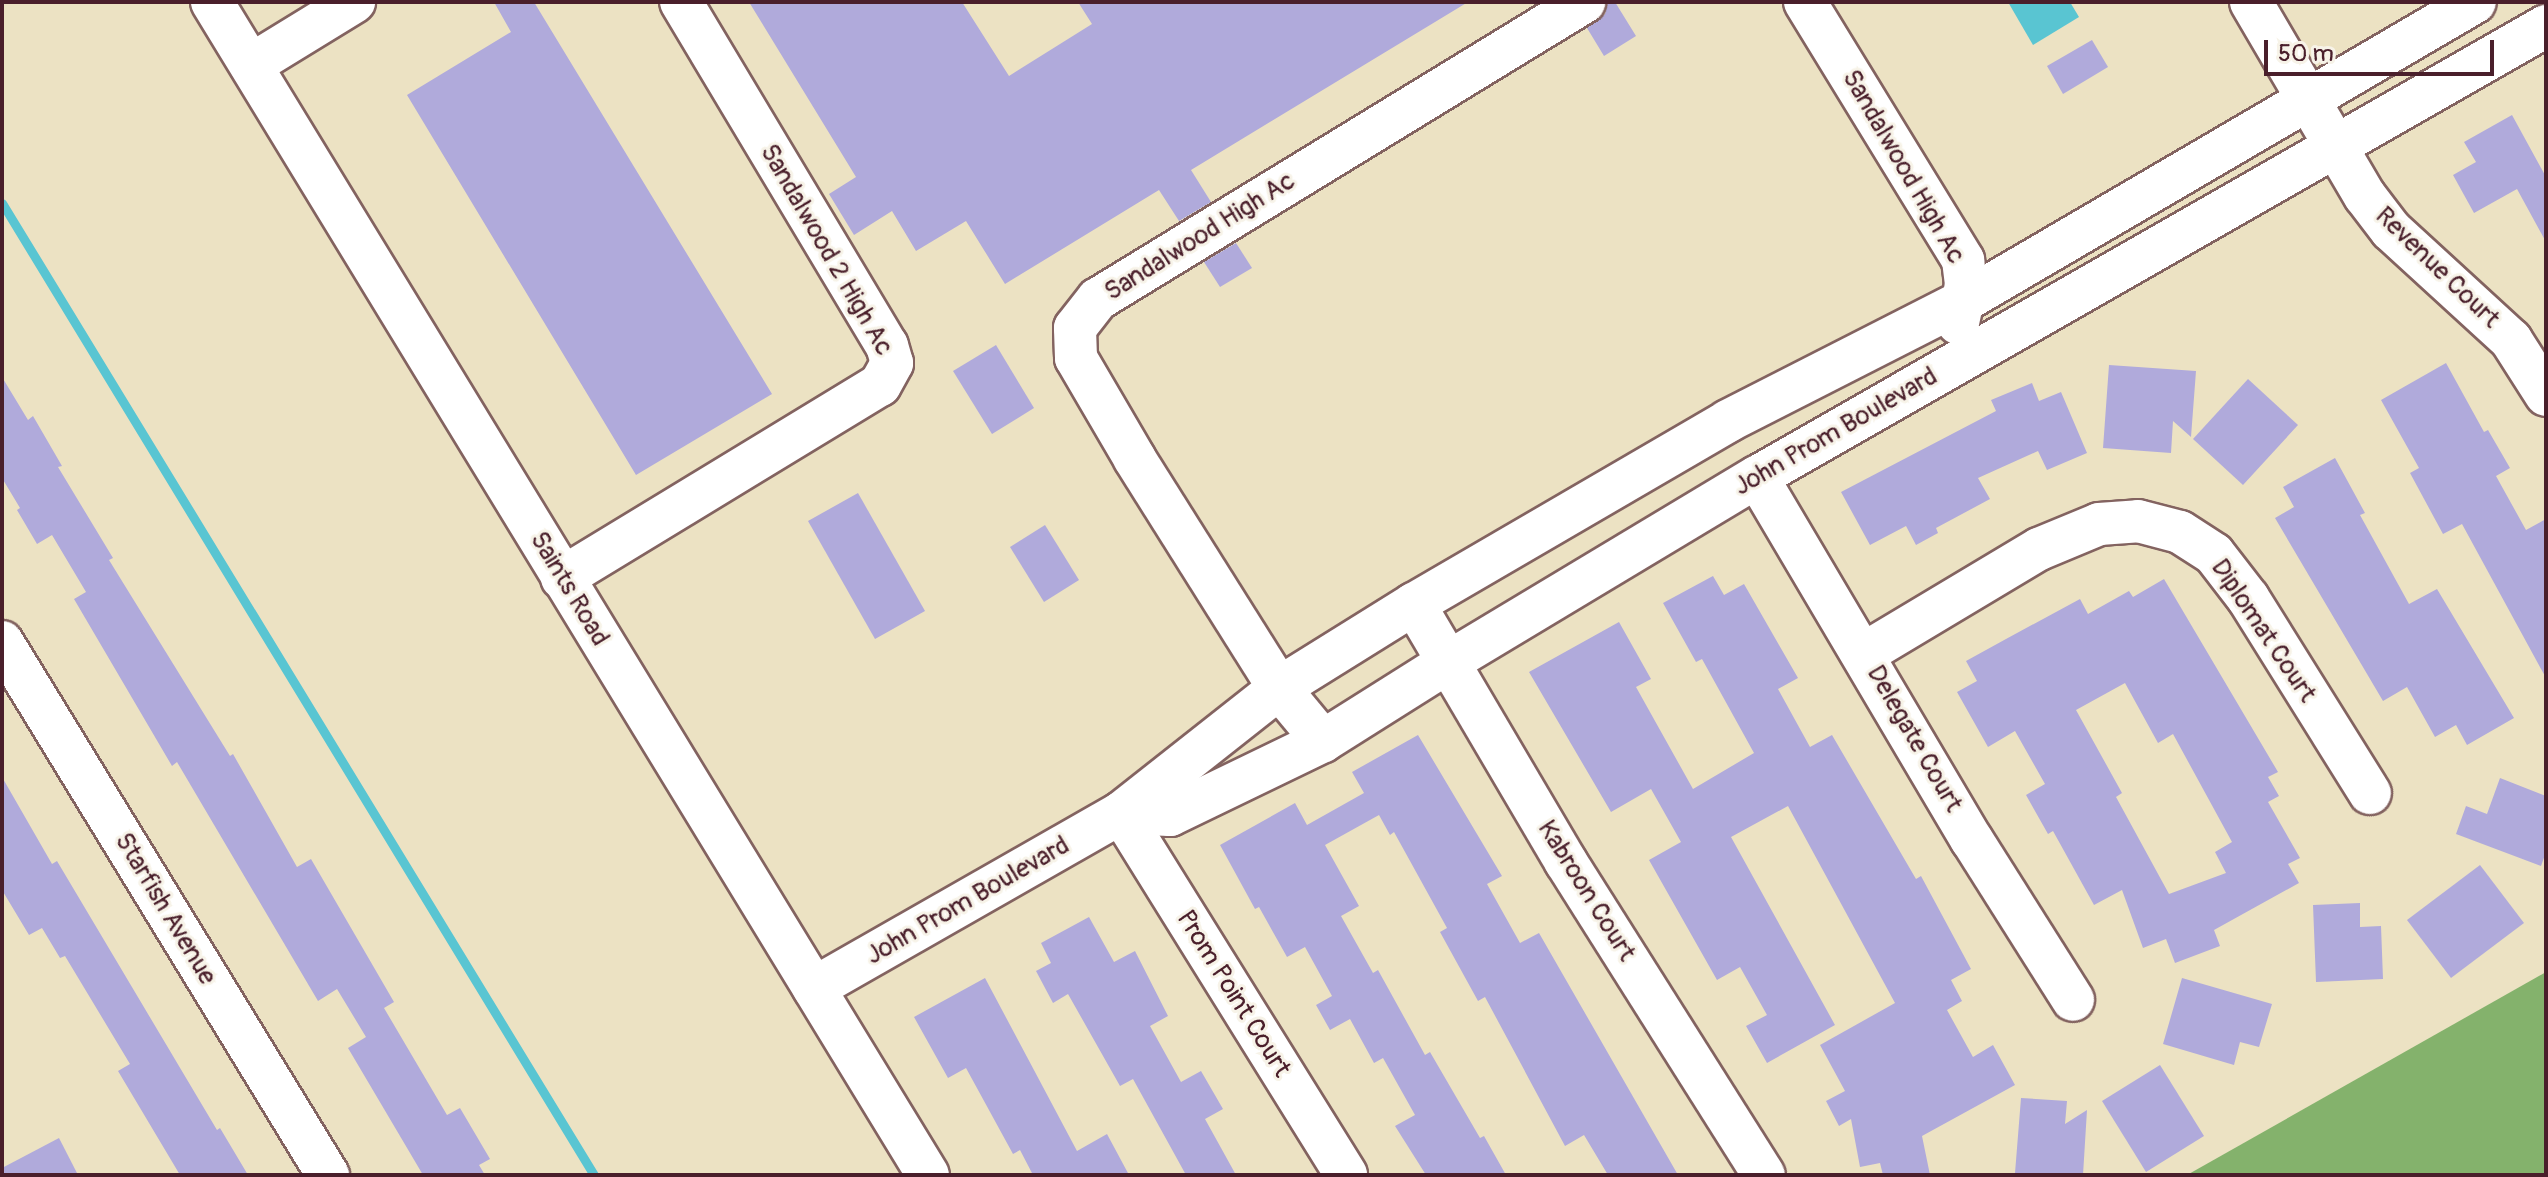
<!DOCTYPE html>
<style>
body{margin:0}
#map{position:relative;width:2548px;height:1177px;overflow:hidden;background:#ece2c3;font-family:Pangolin,sans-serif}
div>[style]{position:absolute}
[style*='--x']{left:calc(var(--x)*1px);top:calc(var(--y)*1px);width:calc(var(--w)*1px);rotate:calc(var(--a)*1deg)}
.forest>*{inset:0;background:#84b26c}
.water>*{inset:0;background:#59c5d2}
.stream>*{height:9px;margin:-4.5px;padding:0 4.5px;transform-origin:4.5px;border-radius:4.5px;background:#59c5d2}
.building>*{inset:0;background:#b0aadb}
.roads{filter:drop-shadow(2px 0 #836360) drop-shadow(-2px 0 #836360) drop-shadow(0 2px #836360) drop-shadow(0 -2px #836360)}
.minor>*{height:42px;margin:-21px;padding:0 21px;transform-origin:21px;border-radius:21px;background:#fff}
span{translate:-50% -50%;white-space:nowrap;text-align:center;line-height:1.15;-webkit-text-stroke:6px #f7f3e8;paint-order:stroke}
.street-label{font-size:26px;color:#4a1f2b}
.frame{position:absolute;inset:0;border:4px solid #4a1f2b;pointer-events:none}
.scale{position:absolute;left:2264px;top:40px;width:230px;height:36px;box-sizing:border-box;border:4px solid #4a1f2b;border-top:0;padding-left:10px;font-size:24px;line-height:28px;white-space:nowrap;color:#4a1f2b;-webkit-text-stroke:6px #f7f3e8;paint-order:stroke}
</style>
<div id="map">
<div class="forest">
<div style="clip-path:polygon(2546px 972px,2546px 1175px,2187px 1175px)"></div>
</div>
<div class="water">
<div style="clip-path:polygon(2008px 2px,2070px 2px,2079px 17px,2033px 45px)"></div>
</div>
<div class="stream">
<div style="--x:2;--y:203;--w:1138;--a:58.66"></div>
</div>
<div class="building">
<div style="clip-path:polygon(494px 2px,534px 2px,772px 394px,636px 475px,407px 95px,511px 32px)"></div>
<div style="clip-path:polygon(749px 2px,962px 2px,1009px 76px,1092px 24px,1078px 2px,1468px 2px,1191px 170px,1211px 202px,1179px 221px,1159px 190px,1005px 284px,966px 221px,916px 251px,892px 211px,854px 235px,829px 194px,856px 177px)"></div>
<div style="clip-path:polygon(1608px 2px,1615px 2px,1636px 36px,1604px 56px,1587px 28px,1605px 14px)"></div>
<div style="clip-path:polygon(2092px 40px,2108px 67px,2063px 94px,2047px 66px)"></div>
<div style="clip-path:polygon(2512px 115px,2546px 177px,2546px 242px,2517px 189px,2474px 213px,2453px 175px,2476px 162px,2464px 142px)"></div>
<div style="clip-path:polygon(1236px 243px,1252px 268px,1220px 287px,1204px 262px)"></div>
<div style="clip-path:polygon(996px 345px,1034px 408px,992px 434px,953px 371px)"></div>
<div style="clip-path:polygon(2446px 363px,2484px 432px,2488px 430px,2510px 468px,2496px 476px,2526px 530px,2546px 519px,2546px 678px,2462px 524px,2443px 534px,2410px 473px,2419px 468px,2381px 400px)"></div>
<div style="clip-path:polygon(2109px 365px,2196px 371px,2191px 437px,2173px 421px,2171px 453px,2103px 448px)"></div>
<div style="clip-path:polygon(2px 377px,28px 420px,33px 416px,62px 466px,58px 467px,113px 558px,109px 560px,230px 756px,233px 754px,297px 867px,311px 859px,394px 1002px,384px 1008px,447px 1115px,460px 1108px,490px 1159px,479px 1165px,485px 1175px,423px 1175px,348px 1048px,366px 1037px,337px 989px,318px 1001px,177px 762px,172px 766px,74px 599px,86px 592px,52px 535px,37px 544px,17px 510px,20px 508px,2px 478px)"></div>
<div style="clip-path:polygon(2248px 379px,2298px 425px,2243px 485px,2193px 439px)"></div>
<div style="clip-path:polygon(2032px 383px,2039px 401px,2061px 392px,2087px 453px,2047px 470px,2038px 451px,1978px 478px,1990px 499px,1936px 528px,1938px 533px,1916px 545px,1906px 526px,1870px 545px,1841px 492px,1996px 411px,1991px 400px)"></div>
<div style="clip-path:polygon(2335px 458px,2365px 513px,2360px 515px,2409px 604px,2437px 589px,2514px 718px,2467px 745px,2456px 725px,2435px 737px,2407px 687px,2383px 701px,2275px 518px,2294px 507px,2283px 487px)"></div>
<div style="clip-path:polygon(858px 493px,925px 611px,875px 639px,808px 521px)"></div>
<div style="clip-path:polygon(1045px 525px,1079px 580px,1044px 602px,1010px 547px)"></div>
<div style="clip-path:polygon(1713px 576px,1724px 595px,1744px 584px,1798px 678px,1778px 689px,1810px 747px,1832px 735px,1916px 879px,1921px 876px,1971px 969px,1951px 980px,1962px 1001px,1947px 1010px,1973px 1057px,1993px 1045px,2015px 1085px,1922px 1136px,1930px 1175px,1883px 1175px,1880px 1163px,1860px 1167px,1851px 1119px,1839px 1126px,1826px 1101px,1845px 1091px,1820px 1045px,1895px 1003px,1788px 806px,1731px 837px,1835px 1025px,1767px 1063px,1746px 1026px,1767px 1015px,1740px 967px,1717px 980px,1649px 860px,1681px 842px,1651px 789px,1611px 812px,1529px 672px,1619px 622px,1651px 679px,1636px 687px,1693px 789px,1754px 753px,1702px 659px,1696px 662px,1663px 603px)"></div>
<div style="clip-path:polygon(evenodd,2164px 579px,2278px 772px,2268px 777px,2279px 796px,2268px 802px,2300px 858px,2288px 864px,2299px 883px,2214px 930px,2220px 946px,2175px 963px,2166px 939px,2143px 948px,2122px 890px,2094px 905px,2053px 831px,2048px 834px,2026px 795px,2045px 784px,2015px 731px,1988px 747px,1957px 692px,1977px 681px,1966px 661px,2006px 639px,2080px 599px,2088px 614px,2129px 591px,2133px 597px,2164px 579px,2125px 683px,2158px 743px,2173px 734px,2232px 842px,2215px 852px,2226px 873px,2169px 894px,2116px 797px,2122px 793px,2076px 710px,2125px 683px)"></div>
<div style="clip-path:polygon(1418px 735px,1502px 876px,1487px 884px,1520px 943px,1539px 933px,1678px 1175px,1608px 1175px,1584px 1135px,1565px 1146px,1485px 997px,1478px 1001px,1440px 932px,1447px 928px,1394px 832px,1390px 835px,1379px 815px,1325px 845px,1359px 906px,1341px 916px,1373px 973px,1378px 970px,1425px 1055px,1430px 1052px,1480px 1138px,1484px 1136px,1506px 1175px,1426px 1175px,1395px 1126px,1415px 1115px,1383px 1058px,1374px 1063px,1350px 1019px,1330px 1030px,1316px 1005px,1332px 996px,1305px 947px,1287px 957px,1259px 907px,1255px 909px,1220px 845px,1295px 803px,1307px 825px,1364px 793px,1352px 772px)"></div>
<div style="clip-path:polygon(2px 777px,52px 864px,57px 861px,217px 1130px,220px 1128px,248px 1175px,180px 1175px,118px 1071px,130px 1064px,65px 956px,60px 958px,42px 928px,29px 935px,2px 890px)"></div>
<div style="clip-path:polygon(2500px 778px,2546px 796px,2546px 852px,2541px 866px,2456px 834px,2466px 806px,2487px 814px)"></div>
<div style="clip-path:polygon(2480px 865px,2524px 923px,2451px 978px,2407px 920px)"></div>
<div style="clip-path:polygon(2360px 903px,2360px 927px,2381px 926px,2383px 979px,2316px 982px,2313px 905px)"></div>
<div style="clip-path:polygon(1089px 917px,1114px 962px,1135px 951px,1168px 1016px,1150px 1026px,1181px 1082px,1201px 1071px,1223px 1109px,1205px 1119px,1236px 1175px,1186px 1175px,1133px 1079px,1120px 1086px,1068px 994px,1053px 1003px,1036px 971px,1051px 963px,1041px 943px)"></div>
<div style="clip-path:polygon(985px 978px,1077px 1151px,1107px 1134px,1129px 1175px,1033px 1175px,1020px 1150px,1013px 1154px,966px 1068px,948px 1078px,914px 1017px)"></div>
<div style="clip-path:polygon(2182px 978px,2272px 1004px,2259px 1047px,2240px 1042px,2234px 1065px,2163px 1044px)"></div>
<div style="clip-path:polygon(2160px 1065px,2204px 1136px,2146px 1172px,2102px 1101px)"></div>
<div style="clip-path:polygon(2021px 1098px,2067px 1101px,2065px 1124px,2087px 1110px,2083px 1175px,2015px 1173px)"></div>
<div style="clip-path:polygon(59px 1138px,78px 1175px,2px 1175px,2px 1168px)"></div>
</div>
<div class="roads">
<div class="minor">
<div style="--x:212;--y:2;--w:1374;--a:58.6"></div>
<div style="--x:1805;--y:2;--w:303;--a:58.5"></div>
<div style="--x:1963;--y:260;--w:25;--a:83"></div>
<div style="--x:1966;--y:285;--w:39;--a:102"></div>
<div style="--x:2251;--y:2;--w:225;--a:59.6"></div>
<div style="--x:2365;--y:196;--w:43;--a:52.6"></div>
<div style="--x:2391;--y:230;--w:163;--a:42.5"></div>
<div style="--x:2511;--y:340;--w:65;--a:57.5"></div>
<div style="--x:251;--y:65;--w:121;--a:-31.5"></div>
<div style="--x:1757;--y:477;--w:422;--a:59.4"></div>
<div style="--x:1972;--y:840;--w:189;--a:57.7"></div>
<div style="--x:562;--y:578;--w:372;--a:-31.3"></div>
<div style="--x:880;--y:385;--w:25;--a:-61"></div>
<div style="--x:892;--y:363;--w:18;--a:-106"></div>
<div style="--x:887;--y:346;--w:401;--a:-120.9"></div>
<div style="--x:1414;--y:604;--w:299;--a:59.5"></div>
<div style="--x:1566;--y:862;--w:370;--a:57.7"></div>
<div style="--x:2;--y:642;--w:625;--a:58.55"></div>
<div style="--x:1865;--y:653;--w:203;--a:-30.9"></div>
<div style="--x:2039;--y:549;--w:65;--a:-22.6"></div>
<div style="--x:2099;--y:524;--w:39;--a:-4"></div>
<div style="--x:2138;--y:521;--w:43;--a:14.7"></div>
<div style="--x:2180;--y:532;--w:40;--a:32.9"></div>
<div style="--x:2214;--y:554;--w:56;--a:52.3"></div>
<div style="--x:2248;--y:598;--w:230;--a:58"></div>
<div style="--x:1323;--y:741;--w:69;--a:-129.7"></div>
<div style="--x:1279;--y:688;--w:271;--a:-122.2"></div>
<div style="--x:1135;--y:459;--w:117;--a:-120.3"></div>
<div style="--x:1076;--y:358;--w:30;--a:-92"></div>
<div style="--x:1075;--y:328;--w:37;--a:-52"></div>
<div style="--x:1098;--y:299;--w:570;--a:-31.43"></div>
<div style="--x:1121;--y:813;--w:49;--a:2.3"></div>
<div style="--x:1170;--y:815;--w:170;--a:-25.8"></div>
<div style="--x:1323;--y:741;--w:146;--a:-32.2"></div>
<div style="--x:1447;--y:663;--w:362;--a:-31"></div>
<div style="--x:1757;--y:477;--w:909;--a:-29.75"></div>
<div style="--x:1121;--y:813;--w:426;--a:58.1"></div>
<div style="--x:814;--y:988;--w:353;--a:-29.7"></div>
<div style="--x:1121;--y:813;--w:201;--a:-38.3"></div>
<div style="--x:1279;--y:688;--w:159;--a:-31.9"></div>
<div style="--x:1414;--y:604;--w:363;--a:-30.2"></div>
<div style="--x:1728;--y:421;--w:263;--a:-27"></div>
<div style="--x:1962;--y:302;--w:594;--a:-30.32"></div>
</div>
</div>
<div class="street-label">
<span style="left:1903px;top:167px;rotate:60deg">Sandalwood High Ac</span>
<span style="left:1200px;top:237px;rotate:-32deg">Sandalwood High Ac</span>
<span style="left:826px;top:250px;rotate:60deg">Sandalwood 2 High Ac</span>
<span style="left:2437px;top:268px;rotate:44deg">Revenue Court</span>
<span style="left:1836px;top:432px;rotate:-30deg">John Prom Boulevard</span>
<span style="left:569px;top:589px;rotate:59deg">Saints Road</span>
<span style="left:2263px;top:631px;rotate:56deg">Diplomat Court</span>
<span style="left:1914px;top:739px;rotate:60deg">Delegate Court</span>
<span style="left:1586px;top:891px;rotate:58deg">Kabroon Court</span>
<span style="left:968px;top:901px;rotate:-30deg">John Prom Boulevard</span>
<span style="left:165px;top:909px;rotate:59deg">Starfish Avenue</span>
<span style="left:1233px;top:994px;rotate:58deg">Prom Point Court</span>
</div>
<div class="frame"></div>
<div class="scale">50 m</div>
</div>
